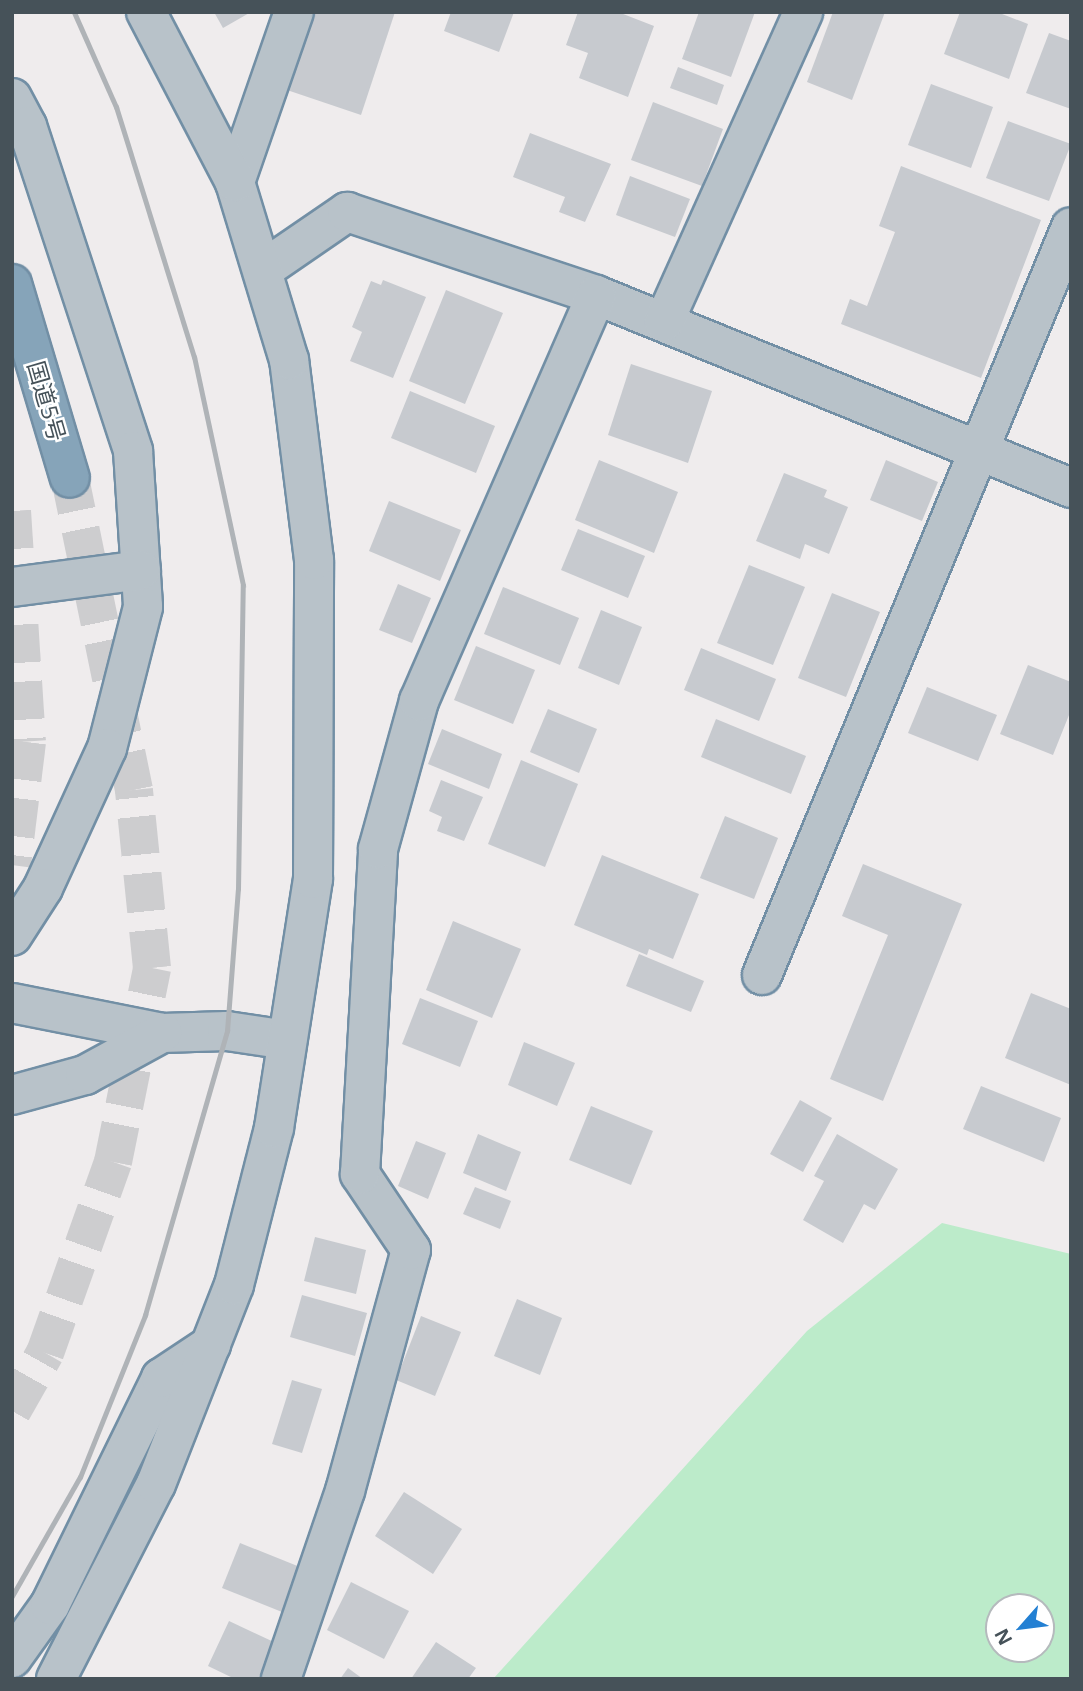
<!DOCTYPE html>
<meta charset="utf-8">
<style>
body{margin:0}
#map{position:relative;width:1083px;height:1691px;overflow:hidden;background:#efeced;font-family:"Open Sans","Noto Sans JP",sans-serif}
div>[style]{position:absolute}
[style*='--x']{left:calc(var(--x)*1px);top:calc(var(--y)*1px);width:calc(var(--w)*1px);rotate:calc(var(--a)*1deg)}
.green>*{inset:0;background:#bcebca}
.building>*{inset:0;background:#c7cacf}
.highway-tunnel>*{height:38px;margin-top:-19px;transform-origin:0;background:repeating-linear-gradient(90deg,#cdcdcf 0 38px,transparent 0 57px)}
.roads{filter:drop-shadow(2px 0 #728fa5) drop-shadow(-2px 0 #728fa5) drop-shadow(0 2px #728fa5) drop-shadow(0 -2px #728fa5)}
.minor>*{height:38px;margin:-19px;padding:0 19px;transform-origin:19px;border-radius:19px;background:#b8c2c9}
.highway>*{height:38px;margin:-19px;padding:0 19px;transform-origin:19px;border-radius:19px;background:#86a4b9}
.rail>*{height:5px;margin:-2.5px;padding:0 2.5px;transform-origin:2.5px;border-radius:2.5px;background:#afb3b7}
span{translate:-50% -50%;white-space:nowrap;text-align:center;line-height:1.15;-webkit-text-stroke:5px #fff;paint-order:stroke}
.street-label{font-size:23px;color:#465259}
.frame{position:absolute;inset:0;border:14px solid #465259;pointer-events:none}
.north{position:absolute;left:985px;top:1593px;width:70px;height:70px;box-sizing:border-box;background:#fff;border:2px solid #b5babd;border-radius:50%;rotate:242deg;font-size:19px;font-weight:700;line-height:28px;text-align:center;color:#465259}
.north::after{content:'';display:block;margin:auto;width:24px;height:32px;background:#2380d3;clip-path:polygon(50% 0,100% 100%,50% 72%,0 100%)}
</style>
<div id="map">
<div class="green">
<div style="clip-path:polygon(evenodd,942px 1223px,1071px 1254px,1071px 1679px,493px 1679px,807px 1331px,942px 1223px,999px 1607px,1041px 1607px,1041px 1649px,999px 1649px,999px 1607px)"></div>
</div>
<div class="building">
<div style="clip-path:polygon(214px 12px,251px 12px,223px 28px)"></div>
<div style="clip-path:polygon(309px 12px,395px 12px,361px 115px,284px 89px)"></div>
<div style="clip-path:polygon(451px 12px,514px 12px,499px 52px,444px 31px)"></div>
<div style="clip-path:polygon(578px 12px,618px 12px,654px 26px,628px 97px,579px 78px,588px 53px,566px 45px)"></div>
<div style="clip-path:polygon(699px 12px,755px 12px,731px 77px,682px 59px)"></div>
<div style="clip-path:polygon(833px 12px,885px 12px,852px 100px,807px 82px)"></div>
<div style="clip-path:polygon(960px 12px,997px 12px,1028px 24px,1009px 79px,944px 54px)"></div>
<div style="clip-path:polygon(1049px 33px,1071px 41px,1071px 109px,1026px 93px)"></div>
<div style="clip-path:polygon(678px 67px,724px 85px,717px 105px,670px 88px)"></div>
<div style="clip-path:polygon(931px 84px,993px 107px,971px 168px,908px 145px)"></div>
<div style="clip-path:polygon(653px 102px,723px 129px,702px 186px,631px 160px)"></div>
<div style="clip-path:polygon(1008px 121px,1071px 144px,1049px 201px,986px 178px)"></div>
<div style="clip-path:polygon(530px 133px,611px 164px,585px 222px,559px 212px,565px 197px,513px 177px)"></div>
<div style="clip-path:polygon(901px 166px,1041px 220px,981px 378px,841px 324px,850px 299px,867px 306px,895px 232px,879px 226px)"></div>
<div style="clip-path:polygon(630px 176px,690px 199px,675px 237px,616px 215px)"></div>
<div style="clip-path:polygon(383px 280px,426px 297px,393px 378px,350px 361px,362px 332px,352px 327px,371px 281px,381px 285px)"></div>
<div style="clip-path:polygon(446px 290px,503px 313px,465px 404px,409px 381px)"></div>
<div style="clip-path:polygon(631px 364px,712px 391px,688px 463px,608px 435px)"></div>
<div style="clip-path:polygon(410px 391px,495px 426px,476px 473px,391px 438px)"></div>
<div style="clip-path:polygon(599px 460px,678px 492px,654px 553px,575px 520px)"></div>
<div style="clip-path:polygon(886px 460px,938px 482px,922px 521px,870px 500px)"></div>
<div style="clip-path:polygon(784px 473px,827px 490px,824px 497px,848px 507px,829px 554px,805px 544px,800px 559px,756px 541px)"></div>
<div style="clip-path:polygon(389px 501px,461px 530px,440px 581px,369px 551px)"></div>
<div style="clip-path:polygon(578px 529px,645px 556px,628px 598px,561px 570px)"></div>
<div style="clip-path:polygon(749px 565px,805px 587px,773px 665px,717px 643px)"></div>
<div style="clip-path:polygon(398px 584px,431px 598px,412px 643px,379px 630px)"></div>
<div style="clip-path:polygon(503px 587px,579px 618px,560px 665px,484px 634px)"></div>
<div style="clip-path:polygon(832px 593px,880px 612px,846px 697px,798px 678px)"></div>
<div style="clip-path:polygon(601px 610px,642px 627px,619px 685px,578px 668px)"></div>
<div style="clip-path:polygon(476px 646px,535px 670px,513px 724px,454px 700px)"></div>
<div style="clip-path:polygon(701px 648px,776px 679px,759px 721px,684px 690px)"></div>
<div style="clip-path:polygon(1028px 665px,1071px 682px,1071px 710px,1053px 755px,1000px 734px)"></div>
<div style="clip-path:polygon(927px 687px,997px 715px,978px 761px,908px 733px)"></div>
<div style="clip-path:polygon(548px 709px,597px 729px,579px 773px,530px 752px)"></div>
<div style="clip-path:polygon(716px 719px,806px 756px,791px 794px,701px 757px)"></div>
<div style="clip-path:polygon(442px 729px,502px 754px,489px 789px,428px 764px)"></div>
<div style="clip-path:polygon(521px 760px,578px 784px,545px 867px,488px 844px)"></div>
<div style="clip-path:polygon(441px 780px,483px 797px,464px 841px,437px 831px,442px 817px,429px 811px)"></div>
<div style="clip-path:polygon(725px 816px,778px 838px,754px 899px,700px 878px)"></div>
<div style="clip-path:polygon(602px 855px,699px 894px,673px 959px,649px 949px,647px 955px,574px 925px)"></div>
<div style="clip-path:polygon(863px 864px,962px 904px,883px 1101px,830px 1079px,888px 935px,842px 916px)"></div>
<div style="clip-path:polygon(453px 921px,521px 949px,492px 1018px,426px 990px)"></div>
<div style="clip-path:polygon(639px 954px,704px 981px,691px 1012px,626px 986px)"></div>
<div style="clip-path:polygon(1031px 993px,1071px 1009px,1071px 1085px,1005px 1058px)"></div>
<div style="clip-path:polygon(420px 998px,478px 1021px,460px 1067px,402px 1044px)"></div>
<div style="clip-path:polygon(524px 1042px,575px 1063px,557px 1106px,508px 1085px)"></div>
<div style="clip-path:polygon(981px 1086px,1061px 1118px,1044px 1162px,963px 1129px)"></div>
<div style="clip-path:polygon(800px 1100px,832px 1118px,803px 1172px,770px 1154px)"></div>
<div style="clip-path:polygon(591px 1106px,653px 1131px,631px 1185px,569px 1160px)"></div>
<div style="clip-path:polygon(478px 1134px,521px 1152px,506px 1191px,463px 1173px)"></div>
<div style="clip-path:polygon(837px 1134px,898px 1169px,875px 1210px,864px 1204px,843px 1243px,803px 1220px,824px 1181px,814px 1176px)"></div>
<div style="clip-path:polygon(416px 1141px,446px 1153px,428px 1199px,398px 1186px)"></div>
<div style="clip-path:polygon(475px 1187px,511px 1201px,500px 1229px,463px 1214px)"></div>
<div style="clip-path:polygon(315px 1237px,366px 1250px,356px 1294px,304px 1281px)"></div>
<div style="clip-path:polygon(302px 1295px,367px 1313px,355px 1356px,290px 1337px)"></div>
<div style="clip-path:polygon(517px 1299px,562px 1318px,540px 1375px,494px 1356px)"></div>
<div style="clip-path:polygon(421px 1316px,461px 1332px,435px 1396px,396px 1380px)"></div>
<div style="clip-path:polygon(292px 1380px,322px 1389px,302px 1453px,272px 1444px)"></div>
<div style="clip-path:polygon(404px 1492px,462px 1529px,433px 1574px,375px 1536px)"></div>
<div style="clip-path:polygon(240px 1543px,300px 1567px,282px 1612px,222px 1588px)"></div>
<div style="clip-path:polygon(351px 1582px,409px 1611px,384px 1659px,327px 1630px)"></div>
<div style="clip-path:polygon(229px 1621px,276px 1643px,260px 1679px,235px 1679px,208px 1666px)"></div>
<div style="clip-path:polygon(436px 1642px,476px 1668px,468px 1679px,411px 1679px)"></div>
<div style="clip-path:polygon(348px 1668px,363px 1679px,340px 1679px)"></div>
</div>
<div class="highway-tunnel">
<div style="--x:12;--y:511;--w:231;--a:86.3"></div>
<div style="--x:27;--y:742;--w:124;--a:97"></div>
<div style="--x:12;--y:1411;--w:67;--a:-60.4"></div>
<div style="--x:45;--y:1353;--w:203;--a:-70.4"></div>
<div style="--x:113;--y:1162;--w:198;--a:-78.6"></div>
<div style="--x:152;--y:968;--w:179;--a:-95.8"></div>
<div style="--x:134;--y:790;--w:318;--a:-101.6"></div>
</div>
<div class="roads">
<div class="minor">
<div style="--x:12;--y:98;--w:32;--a:62"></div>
<div style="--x:27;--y:126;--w:342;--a:71.9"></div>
<div style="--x:133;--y:451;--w:156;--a:86.3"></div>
<div style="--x:143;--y:607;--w:146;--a:104.3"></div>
<div style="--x:107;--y:748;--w:154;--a:114.6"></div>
<div style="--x:43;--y:888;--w:57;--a:122.9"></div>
<div style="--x:235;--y:182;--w:180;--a:-70.9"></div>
<div style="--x:264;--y:269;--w:101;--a:-34.5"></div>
<div style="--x:347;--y:212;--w:262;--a:18.4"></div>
<div style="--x:596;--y:295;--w:513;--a:22.11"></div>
<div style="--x:664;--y:322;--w:340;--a:-65.8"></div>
<div style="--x:12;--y:587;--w:130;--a:-7.5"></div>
<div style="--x:762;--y:975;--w:809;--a:-67.55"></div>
<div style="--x:12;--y:1003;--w:153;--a:11.3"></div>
<div style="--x:162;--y:1033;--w:65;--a:-1.8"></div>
<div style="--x:227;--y:1031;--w:61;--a:8.5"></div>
<div style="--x:12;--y:1095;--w:76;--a:-15.3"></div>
<div style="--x:85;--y:1075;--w:88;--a:-28.6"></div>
<div style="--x:12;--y:1658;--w:65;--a:-54.4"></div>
<div style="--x:50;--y:1605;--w:253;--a:-63.9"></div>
<div style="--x:161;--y:1378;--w:60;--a:-33.4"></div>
<div style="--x:56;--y:1679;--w:219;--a:-62.9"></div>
<div style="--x:156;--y:1484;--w:214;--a:-68.6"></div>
<div style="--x:234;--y:1285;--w:162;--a:-75.7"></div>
<div style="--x:274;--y:1128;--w:252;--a:-81.1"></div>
<div style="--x:313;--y:879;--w:319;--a:-89.8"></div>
<div style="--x:314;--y:560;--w:202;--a:-97.1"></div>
<div style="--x:289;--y:360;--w:186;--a:-106.9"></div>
<div style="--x:235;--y:182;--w:192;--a:-117.6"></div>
<div style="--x:281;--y:1679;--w:199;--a:-71.2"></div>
<div style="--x:345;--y:1491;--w:250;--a:-74.7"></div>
<div style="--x:411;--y:1250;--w:92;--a:-123.9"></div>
<div style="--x:360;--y:1174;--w:325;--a:-86.8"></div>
<div style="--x:378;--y:849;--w:154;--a:-74.5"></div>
<div style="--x:419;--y:701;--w:443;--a:-66.4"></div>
</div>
<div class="highway">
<div style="--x:12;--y:284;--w:202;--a:73.4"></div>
</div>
</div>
<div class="rail">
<div style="--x:12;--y:1596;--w:137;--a:-60.3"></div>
<div style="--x:80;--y:1477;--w:175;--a:-68.1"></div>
<div style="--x:145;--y:1315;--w:296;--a:-73.9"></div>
<div style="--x:227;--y:1031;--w:142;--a:-85.6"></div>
<div style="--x:238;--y:889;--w:304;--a:-89.1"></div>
<div style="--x:243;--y:585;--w:233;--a:-102.1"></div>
<div style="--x:194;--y:357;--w:262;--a:-107.3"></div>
<div style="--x:116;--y:107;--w:104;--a:-113.9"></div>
</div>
<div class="street-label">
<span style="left:47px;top:401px;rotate:74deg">国道5号</span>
</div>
<div class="frame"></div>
<div class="north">N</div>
</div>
